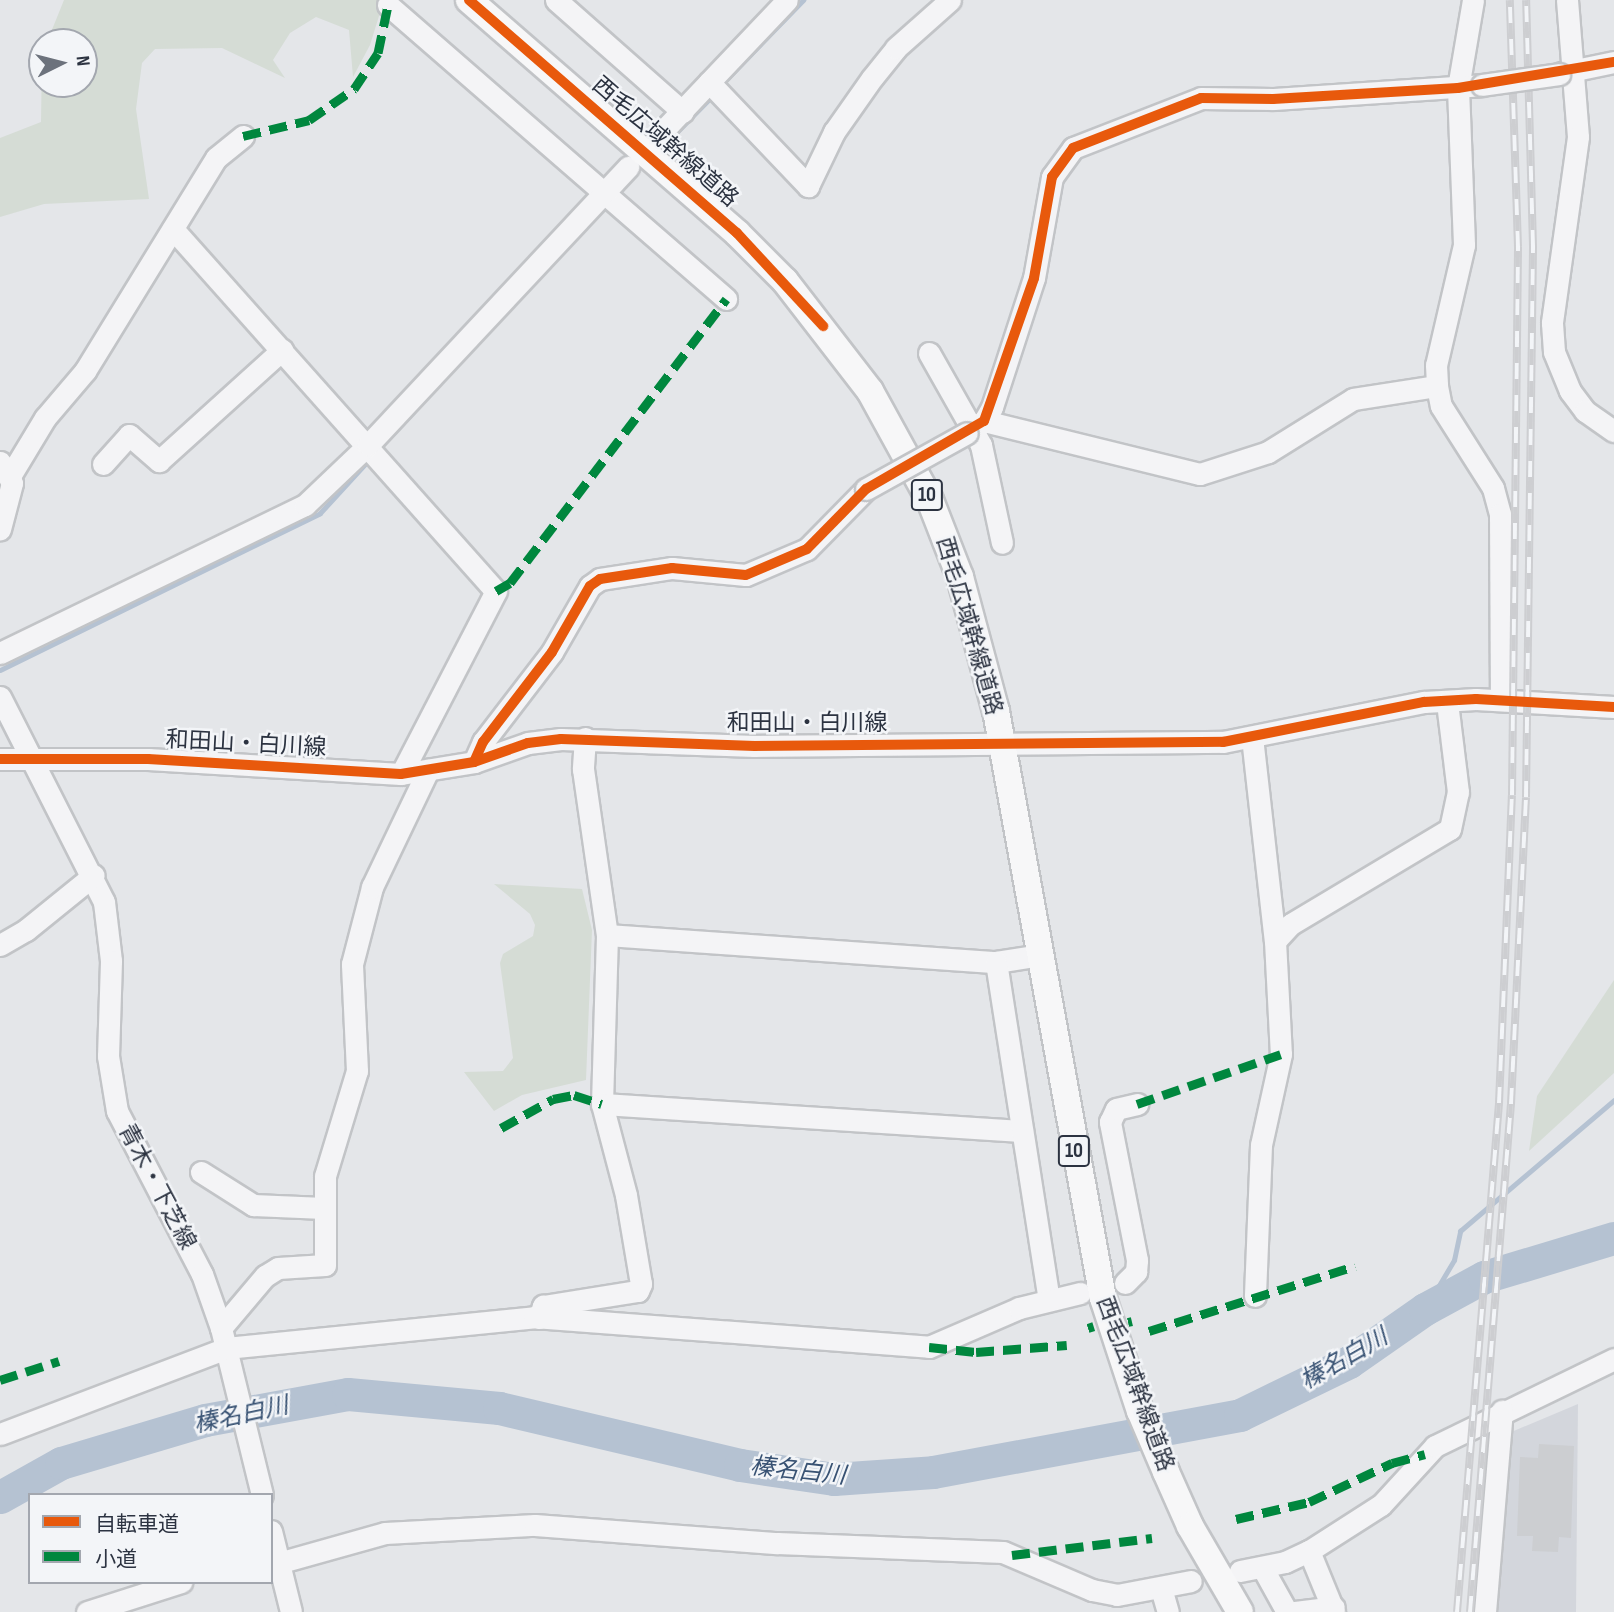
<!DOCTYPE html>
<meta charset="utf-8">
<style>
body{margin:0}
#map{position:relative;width:1614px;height:1612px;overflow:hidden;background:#e4e6e9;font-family:"Sofia Sans Condensed","Noto Sans JP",sans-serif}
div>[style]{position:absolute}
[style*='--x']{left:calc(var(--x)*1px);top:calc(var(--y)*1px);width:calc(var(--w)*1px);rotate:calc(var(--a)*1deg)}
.built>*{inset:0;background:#d3d6dc}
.green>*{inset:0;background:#d5dcd5}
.stream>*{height:5px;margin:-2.5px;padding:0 2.5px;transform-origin:2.5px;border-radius:2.5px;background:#b5c2d2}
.river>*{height:33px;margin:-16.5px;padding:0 16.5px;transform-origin:16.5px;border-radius:16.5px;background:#b5c2d2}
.building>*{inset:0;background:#ccced1}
.roads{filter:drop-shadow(2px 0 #c2c4c7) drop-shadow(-2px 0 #c2c4c7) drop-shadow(0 2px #c2c4c7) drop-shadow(0 -2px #c2c4c7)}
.minor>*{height:21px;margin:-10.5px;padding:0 10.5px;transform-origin:10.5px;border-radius:10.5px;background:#f4f4f6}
.major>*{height:26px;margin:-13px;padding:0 13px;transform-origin:13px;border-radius:13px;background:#f7f7f8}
.rail>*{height:8px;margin-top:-4px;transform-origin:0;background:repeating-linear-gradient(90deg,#f3f5f8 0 16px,#cdced1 0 32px);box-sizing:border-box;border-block:2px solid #cdced1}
.bridges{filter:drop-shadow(2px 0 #c2c4c7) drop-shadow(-2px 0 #c2c4c7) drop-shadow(0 2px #c2c4c7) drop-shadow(0 -2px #c2c4c7)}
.minor-bridge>*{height:21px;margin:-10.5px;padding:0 10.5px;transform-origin:10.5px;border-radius:10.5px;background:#f4f4f6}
.quiet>*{height:9px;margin-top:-4.5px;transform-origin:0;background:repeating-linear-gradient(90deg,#00873e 0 18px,transparent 0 27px)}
.cycleway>*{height:10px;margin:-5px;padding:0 5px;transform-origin:5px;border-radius:5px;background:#e8590c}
span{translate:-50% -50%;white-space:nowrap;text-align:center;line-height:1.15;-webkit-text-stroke:5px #f3f5f8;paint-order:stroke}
.shield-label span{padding:2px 5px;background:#f3f5f8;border:2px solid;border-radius:5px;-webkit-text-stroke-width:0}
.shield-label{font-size:21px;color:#2c3341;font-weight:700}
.street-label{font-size:23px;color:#2c3341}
.water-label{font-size:24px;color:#385273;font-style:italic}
.legend{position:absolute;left:28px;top:1493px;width:245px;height:91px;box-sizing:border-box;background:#f3f5f8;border:2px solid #a3a7af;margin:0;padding:9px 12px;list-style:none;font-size:21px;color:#2c3341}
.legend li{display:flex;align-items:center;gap:14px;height:35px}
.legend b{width:35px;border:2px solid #a3a7af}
.north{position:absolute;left:28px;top:28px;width:70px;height:70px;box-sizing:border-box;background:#f3f5f8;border:2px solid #a3a7af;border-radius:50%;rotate:84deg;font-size:19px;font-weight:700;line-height:28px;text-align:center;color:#2c3341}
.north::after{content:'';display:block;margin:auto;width:24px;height:32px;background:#6c727c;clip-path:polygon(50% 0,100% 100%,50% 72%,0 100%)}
</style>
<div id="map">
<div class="built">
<div style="clip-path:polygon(1578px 1404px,1576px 1612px,1492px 1612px,1509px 1433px)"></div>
</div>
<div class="green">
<div style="clip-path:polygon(64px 0,384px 0,370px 45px,353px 77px,349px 30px,316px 17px,290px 33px,273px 60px,285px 78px,222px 48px,155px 49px,142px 63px,136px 109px,149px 199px,44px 204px,0 217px,0 138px,41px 122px,42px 56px,42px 84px,84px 84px,84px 42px,47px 42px)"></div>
<div style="clip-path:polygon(494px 884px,582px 889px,592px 930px,586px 1080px,522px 1095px,494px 1111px,464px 1072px,503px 1071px,513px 1058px,500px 963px,503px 954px,533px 936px,535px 925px,530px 914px)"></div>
<div style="clip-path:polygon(1614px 980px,1614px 1073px,1529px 1151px,1537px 1096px)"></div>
</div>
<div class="stream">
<div style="--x:720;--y:86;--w:120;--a:-46"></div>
<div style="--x:666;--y:143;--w:69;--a:-45.6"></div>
<div style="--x:383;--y:444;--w:45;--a:-46.8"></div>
<div style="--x:0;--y:670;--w:356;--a:-26.1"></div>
<div style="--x:320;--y:513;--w:67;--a:-47.4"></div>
<div style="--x:1425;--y:1309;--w:57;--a:-59.4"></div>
<div style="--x:1454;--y:1260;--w:30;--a:-78"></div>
<div style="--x:1460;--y:1231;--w:202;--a:-40.4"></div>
</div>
<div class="river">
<div style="--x:0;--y:1497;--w:70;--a:-29.1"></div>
<div style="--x:61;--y:1463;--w:150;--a:-16.6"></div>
<div style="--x:205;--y:1420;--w:145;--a:-10.3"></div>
<div style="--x:348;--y:1394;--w:152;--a:5.3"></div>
<div style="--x:499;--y:1408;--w:248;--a:13.3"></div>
<div style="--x:740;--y:1465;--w:95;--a:8.5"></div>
<div style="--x:834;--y:1479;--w:99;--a:-4"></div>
<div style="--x:933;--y:1472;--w:312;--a:-10.5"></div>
<div style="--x:1240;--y:1415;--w:121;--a:-25.9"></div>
<div style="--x:1349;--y:1362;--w:93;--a:-34.9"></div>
<div style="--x:1425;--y:1309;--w:67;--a:-28.5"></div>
<div style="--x:1484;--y:1277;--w:136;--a:-16.7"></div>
</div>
<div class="building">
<div style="clip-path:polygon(1539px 1444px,1574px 1446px,1571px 1538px,1559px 1537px,1558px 1552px,1532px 1551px,1533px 1536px,1517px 1536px,1520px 1457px,1538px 1458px)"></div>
</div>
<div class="roads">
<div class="minor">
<div style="--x:556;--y:0;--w:169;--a:41.4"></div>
<div style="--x:1473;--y:0;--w:89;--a:99.7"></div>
<div style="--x:1458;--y:88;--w:157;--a:87.8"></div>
<div style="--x:1464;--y:245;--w:123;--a:103.1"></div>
<div style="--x:1436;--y:365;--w:21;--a:87"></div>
<div style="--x:1437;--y:386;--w:20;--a:79"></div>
<div style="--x:1441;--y:406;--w:97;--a:57.6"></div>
<div style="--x:1493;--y:488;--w:27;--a:75"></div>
<div style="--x:1500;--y:514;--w:186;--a:89.7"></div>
<div style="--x:1567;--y:0;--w:137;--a:85.4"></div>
<div style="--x:1578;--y:137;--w:188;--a:98"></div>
<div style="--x:1552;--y:323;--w:29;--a:86"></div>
<div style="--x:1554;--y:352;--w:42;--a:67.7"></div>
<div style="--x:1570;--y:391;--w:25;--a:53"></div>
<div style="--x:1585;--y:411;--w:35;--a:35"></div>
<div style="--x:388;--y:5;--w:448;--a:41"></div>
<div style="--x:1561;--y:73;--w:54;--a:-11.7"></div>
<div style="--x:709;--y:82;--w:144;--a:46.4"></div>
<div style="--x:808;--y:186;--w:60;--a:-64.3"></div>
<div style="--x:834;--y:132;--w:66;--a:-54.9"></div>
<div style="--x:872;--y:78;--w:38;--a:-51"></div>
<div style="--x:896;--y:48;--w:72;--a:-41.6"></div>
<div style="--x:658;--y:136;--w:187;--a:-46.5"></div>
<div style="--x:173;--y:229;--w:485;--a:48.3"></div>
<div style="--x:496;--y:591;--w:206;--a:117.4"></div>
<div style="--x:929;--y:353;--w:106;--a:60.5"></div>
<div style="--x:981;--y:445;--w:100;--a:77.9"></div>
<div style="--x:984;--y:421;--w:222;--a:13.8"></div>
<div style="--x:1200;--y:474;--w:71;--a:-17.9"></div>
<div style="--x:1268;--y:452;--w:100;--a:-31.9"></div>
<div style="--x:1353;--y:399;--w:85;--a:-8.8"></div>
<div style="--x:967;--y:433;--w:21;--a:-35"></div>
<div style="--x:984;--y:421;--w:16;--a:-60"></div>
<div style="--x:992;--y:407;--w:136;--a:-72"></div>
<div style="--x:1034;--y:278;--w:103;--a:-79.9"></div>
<div style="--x:1052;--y:177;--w:36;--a:-54"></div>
<div style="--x:1073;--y:148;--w:137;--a:-21.3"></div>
<div style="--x:1201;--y:98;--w:72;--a:0.8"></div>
<div style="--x:1273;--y:99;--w:209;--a:-3.8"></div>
<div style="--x:0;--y:462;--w:24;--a:60"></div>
<div style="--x:12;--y:483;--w:48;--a:104.6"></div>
<div style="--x:103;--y:464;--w:39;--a:-48"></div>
<div style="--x:129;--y:435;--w:40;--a:41"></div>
<div style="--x:159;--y:461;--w:166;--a:-42.1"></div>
<div style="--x:10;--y:476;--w:68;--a:-58.9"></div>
<div style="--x:45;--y:418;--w:62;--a:-49.6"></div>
<div style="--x:85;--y:371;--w:250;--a:-58.4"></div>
<div style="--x:216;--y:158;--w:35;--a:-39"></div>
<div style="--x:0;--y:653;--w:339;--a:-25.9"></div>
<div style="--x:305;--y:505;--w:87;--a:-43.6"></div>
<div style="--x:368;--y:445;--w:381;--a:-46.9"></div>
<div style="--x:0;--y:697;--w:230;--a:63.1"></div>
<div style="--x:104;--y:902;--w:59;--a:83.2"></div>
<div style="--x:111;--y:961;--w:95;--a:91.8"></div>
<div style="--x:108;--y:1056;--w:56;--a:80.7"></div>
<div style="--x:117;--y:1111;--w:184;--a:62.5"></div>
<div style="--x:202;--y:1274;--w:57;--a:70.6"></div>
<div style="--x:221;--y:1328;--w:172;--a:76.2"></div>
<div style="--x:1252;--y:737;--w:205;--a:83.6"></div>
<div style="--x:1275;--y:941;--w:113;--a:87"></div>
<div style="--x:1281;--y:1054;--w:93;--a:102.4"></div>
<div style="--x:1261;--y:1145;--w:151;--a:92.3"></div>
<div style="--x:585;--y:738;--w:31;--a:94"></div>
<div style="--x:583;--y:769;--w:168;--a:81.8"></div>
<div style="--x:607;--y:935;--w:169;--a:91.7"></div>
<div style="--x:602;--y:1104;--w:421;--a:3.7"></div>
<div style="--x:0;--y:759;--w:148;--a:0"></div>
<div style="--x:148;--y:759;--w:253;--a:3.4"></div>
<div style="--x:401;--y:774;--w:74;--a:-9.3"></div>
<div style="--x:474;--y:762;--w:57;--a:-19.4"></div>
<div style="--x:528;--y:743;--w:33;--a:-7"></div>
<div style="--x:561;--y:739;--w:194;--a:2.1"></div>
<div style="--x:755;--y:746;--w:468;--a:-0.5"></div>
<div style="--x:1223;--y:742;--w:205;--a:-11.3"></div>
<div style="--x:1424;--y:702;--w:52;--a:-3.3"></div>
<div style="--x:1476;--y:699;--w:138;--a:3.3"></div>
<div style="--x:474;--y:762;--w:22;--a:-66"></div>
<div style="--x:483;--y:742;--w:113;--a:-52.5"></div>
<div style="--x:552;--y:652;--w:76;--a:-60.1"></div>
<div style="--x:590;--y:586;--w:12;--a:-35"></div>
<div style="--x:600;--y:579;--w:73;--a:-8.7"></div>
<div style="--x:672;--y:568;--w:74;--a:5.4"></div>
<div style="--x:746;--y:575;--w:66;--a:-23.1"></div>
<div style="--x:807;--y:549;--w:84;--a:-45.5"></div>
<div style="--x:607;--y:935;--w:390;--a:4"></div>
<div style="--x:996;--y:962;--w:46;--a:-8.8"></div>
<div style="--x:1275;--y:941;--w:23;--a:-47"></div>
<div style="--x:1291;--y:924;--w:185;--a:-30.9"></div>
<div style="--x:1450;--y:829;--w:38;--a:-78"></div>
<div style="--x:1458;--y:792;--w:91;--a:-97"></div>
<div style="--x:0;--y:945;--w:30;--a:-30"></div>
<div style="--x:26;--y:930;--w:87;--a:-39"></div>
<div style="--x:996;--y:962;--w:342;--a:81.1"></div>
<div style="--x:201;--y:1172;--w:62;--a:32.4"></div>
<div style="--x:253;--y:1205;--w:71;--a:2.4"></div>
<div style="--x:1125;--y:1283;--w:16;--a:-45"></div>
<div style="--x:1136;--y:1272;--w:12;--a:-85"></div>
<div style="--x:1137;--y:1260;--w:141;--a:-101.1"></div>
<div style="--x:1110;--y:1122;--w:14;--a:-65"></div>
<div style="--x:1116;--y:1109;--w:22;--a:-13"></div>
<div style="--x:539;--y:1318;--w:13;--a:-72"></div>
<div style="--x:543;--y:1306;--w:96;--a:-9"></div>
<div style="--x:638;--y:1291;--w:8;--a:-67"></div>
<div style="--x:641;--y:1284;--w:90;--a:-99.6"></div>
<div style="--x:626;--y:1195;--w:94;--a:-104.8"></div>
<div style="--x:221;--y:1328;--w:68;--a:-49.8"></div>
<div style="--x:265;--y:1276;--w:15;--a:-32"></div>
<div style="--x:278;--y:1268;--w:47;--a:-3.7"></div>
<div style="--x:325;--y:1265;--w:89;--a:-90"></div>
<div style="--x:325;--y:1176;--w:110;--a:-73.1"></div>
<div style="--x:357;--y:1071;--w:107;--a:-92.7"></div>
<div style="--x:352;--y:964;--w:80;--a:-75.4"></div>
<div style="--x:372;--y:887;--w:130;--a:-64.4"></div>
<div style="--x:0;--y:1434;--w:242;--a:-20.8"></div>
<div style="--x:226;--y:1348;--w:310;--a:-5.7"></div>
<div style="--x:534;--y:1317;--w:396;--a:4.3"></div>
<div style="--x:929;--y:1347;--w:98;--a:-23.4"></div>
<div style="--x:1019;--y:1308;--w:63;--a:-13.8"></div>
<div style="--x:271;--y:1531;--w:83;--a:76.1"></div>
<div style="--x:1309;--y:1551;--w:66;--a:67.7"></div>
<div style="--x:271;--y:1565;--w:118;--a:-15.7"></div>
<div style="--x:385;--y:1533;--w:150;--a:-3.1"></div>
<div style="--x:535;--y:1525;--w:243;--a:4.3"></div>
<div style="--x:777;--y:1543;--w:226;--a:2.3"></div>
<div style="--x:1003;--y:1552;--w:97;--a:23.1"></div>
<div style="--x:1092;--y:1590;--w:25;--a:11"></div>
<div style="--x:1117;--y:1595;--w:75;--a:-10.7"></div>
<div style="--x:1262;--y:1567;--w:51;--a:60.9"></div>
<div style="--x:1240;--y:1571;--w:46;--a:-11.3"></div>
<div style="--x:1285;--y:1562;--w:26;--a:-25"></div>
<div style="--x:1309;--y:1551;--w:85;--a:-32.6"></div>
<div style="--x:1381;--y:1505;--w:80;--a:-47.5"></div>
<div style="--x:1435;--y:1446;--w:199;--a:-25.9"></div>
<div style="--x:1161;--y:1588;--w:25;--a:74"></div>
<div style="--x:87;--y:1612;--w:99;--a:-17.7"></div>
<div style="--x:1295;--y:1612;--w:39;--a:-7"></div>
<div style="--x:1485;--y:1612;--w:202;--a:-85.2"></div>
</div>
<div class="major">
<div style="--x:469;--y:0;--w:355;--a:41"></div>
<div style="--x:737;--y:233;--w:68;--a:45"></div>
<div style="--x:785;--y:281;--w:139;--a:52.3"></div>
<div style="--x:870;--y:391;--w:124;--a:61.2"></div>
<div style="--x:930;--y:500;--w:83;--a:68.7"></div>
<div style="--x:960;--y:577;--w:139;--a:75"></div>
<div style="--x:996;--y:711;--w:597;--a:79.67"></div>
<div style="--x:1103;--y:1298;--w:119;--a:71.9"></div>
<div style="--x:1140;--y:1411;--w:66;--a:66.9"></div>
<div style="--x:1166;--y:1472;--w:59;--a:66"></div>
<div style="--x:1190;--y:1526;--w:99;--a:59.8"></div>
</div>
</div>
<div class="rail">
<div style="--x:1457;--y:1612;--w:511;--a:-85.28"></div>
<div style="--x:1499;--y:1103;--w:308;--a:-87.6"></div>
<div style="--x:1512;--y:795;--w:548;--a:-89.37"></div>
<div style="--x:1518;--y:247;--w:247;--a:-91.9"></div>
<div style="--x:1470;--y:1612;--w:510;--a:-85.39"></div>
<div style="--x:1511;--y:1104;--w:307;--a:-87.2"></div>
<div style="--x:1526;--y:797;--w:551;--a:-89.27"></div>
<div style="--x:1533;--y:246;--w:246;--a:-91.6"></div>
</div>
<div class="bridges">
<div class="minor-bridge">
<div style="--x:1482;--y:85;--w:78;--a:-8.1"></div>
<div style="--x:866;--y:489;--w:115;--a:-29"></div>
</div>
</div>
<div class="quiet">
<div style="--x:243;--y:136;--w:68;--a:-13.6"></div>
<div style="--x:309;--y:120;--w:55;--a:-34.6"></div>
<div style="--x:354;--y:89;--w:43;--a:-56.3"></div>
<div style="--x:378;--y:53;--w:49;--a:-78.2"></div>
<div style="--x:496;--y:591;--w:16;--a:-30"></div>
<div style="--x:510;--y:583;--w:357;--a:-52.7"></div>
<div style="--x:1137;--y:1104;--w:152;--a:-19.1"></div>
<div style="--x:501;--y:1128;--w:60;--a:-29.1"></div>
<div style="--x:553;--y:1099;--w:21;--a:-11"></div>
<div style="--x:574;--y:1095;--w:29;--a:18"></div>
<div style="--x:1128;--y:1322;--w:4;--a:-14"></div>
<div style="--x:1088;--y:1328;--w:6;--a:-18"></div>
<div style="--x:1149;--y:1331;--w:216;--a:-17.5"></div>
<div style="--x:929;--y:1347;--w:47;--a:6.1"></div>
<div style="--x:976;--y:1352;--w:91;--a:-4.4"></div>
<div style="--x:0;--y:1380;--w:62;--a:-17.9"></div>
<div style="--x:1236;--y:1519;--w:75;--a:-13.1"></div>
<div style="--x:1309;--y:1502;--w:92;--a:-25.2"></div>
<div style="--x:1392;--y:1463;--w:34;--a:-15"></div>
<div style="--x:1012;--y:1555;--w:141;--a:-6.9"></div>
</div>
<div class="cycleway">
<div style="--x:469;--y:0;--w:355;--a:41"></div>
<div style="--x:737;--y:233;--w:127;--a:47.2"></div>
<div style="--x:0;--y:759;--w:148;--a:0"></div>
<div style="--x:148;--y:759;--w:253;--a:3.4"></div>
<div style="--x:401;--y:774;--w:74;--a:-9.3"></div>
<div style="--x:474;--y:762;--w:57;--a:-19.4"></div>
<div style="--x:528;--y:743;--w:33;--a:-7"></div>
<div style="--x:561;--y:739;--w:194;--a:2.1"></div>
<div style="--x:755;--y:746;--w:468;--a:-0.5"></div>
<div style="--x:1223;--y:742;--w:205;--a:-11.3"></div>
<div style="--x:1424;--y:702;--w:52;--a:-3.3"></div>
<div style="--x:1476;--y:699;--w:138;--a:3.3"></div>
<div style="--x:474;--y:762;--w:22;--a:-66"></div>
<div style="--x:483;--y:742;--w:113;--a:-52.5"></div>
<div style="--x:552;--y:652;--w:76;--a:-60.1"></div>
<div style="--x:590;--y:586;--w:12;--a:-35"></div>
<div style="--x:600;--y:579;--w:73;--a:-8.7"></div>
<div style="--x:672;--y:568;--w:74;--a:5.4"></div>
<div style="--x:746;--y:575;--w:66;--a:-23.1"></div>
<div style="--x:807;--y:549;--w:84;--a:-45.5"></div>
<div style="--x:866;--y:489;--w:136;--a:-30"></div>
<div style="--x:984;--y:421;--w:151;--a:-70.7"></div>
<div style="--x:1034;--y:278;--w:103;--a:-79.9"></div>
<div style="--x:1052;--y:177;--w:36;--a:-54"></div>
<div style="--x:1073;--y:148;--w:137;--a:-21.3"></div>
<div style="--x:1201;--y:98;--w:72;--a:0.8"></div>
<div style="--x:1273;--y:99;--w:185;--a:-3.4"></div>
<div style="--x:1458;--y:88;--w:158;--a:-9.5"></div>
</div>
<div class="shield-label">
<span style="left:927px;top:495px">10</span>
<span style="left:1074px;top:1151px">10</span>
</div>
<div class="street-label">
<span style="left:665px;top:142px;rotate:41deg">西毛広域幹線道路</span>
<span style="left:969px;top:626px;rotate:74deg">西毛広域幹線道路</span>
<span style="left:807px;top:723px">和田山・白川線</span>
<span style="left:246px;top:744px;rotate:3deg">和田山・白川線</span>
<span style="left:157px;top:1187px;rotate:62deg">青木・下芝線</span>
<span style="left:1135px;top:1384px;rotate:70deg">西毛広域幹線道路</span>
</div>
<div class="water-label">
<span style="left:1344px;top:1359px;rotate:-30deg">榛名白川</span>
<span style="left:241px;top:1415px;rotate:-12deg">榛名白川</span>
<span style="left:798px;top:1471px;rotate:6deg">榛名白川</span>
</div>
<ul class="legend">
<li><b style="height:9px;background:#e8590c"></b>自転車道</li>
<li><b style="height:9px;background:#00873e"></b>小道</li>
</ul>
<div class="north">N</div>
</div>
